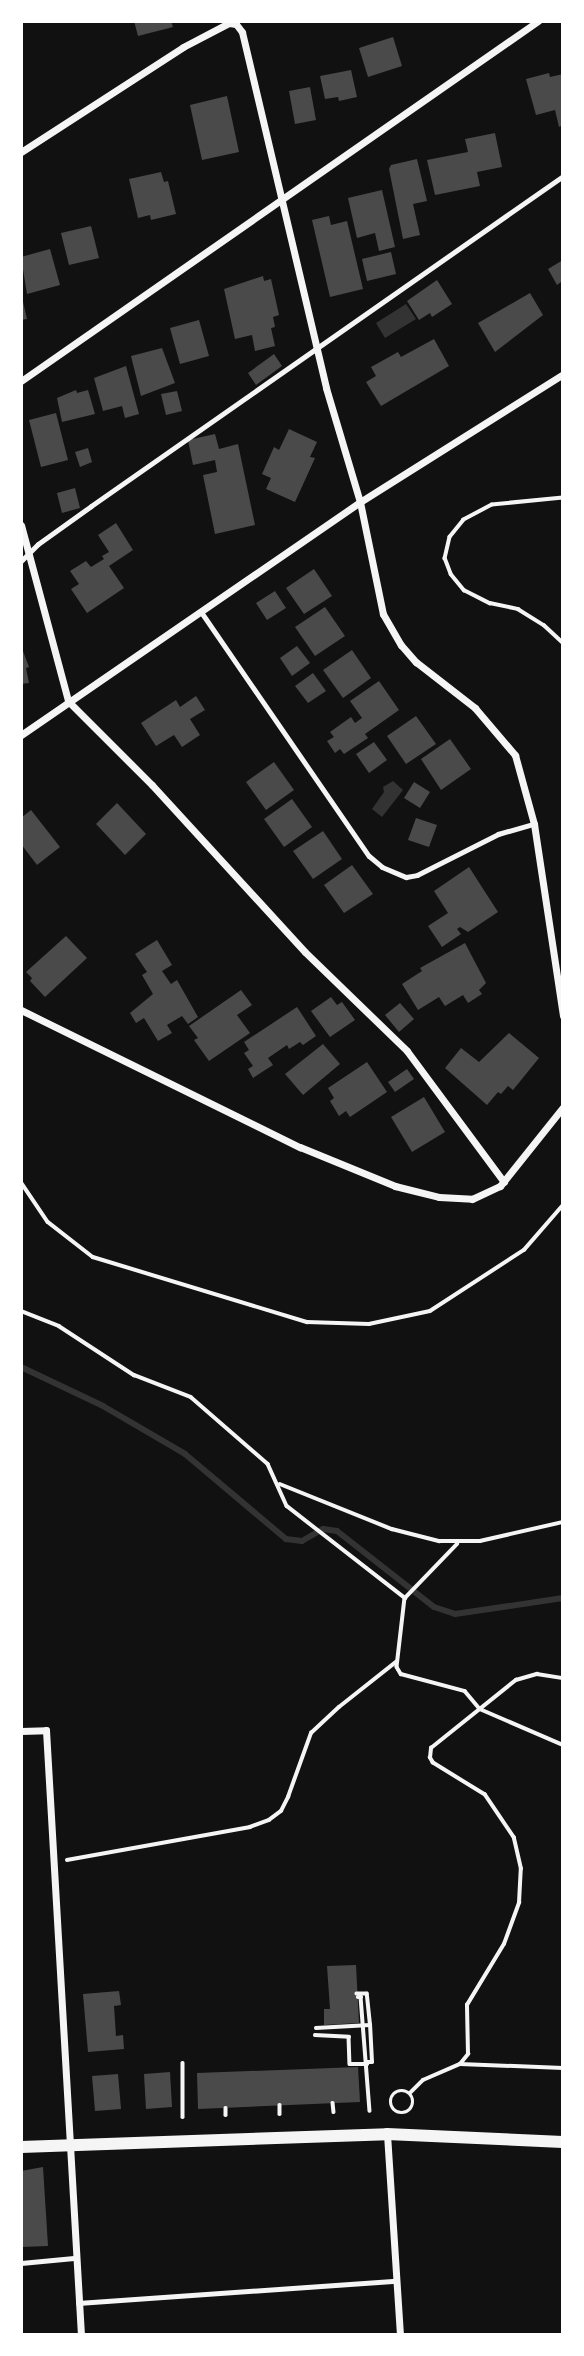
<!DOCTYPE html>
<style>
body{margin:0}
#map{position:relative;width:584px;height:2356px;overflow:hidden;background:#111;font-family:Figtree,sans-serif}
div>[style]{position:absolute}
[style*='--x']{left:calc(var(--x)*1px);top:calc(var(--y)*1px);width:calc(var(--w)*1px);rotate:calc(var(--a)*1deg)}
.water>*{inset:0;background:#333}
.stream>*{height:6px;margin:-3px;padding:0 3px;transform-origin:3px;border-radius:3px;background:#333}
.building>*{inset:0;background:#4a4a4a}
.path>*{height:3.5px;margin:-1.75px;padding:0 1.75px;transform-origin:1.75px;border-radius:1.75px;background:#f5f5f5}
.path>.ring{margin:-1.75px;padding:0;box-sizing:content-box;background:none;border:3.5px solid #f5f5f5;border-radius:50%}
.service>*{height:5px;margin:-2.5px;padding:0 2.5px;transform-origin:2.5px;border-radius:2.5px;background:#f5f5f5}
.minor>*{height:7px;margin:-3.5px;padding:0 3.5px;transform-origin:3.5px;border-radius:3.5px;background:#f5f5f5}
.tertiary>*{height:12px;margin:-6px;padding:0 6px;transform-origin:6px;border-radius:6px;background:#f5f5f5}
span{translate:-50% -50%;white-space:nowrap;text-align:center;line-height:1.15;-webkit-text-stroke:7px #fff;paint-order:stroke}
.frame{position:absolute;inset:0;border:23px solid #fff;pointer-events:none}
</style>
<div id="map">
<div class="water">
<div style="clip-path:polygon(406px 304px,416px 319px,385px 338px,376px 323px)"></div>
<div style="clip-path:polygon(393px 781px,403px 790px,382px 817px,372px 809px,384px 792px,383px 787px)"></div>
</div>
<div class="stream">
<div style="--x:21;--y:1367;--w:91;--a:25.4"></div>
<div style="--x:103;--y:1406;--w:95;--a:30.3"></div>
<div style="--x:185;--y:1454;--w:132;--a:40.1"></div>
<div style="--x:286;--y:1539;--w:16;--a:7"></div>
<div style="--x:302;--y:1541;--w:24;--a:-30"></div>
<div style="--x:323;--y:1529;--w:14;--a:8"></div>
<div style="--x:337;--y:1531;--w:123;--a:38.1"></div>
<div style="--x:434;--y:1607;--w:22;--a:18"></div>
<div style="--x:455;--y:1614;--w:109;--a:-8.4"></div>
</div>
<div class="building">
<div style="clip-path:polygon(134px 21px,171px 21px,173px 27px,138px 36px)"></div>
<div style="clip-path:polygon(393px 37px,402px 66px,368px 77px,359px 48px)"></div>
<div style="clip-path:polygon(351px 70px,357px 97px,339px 101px,338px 97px,325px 99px,320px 76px)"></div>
<div style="clip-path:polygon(549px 73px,550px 77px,563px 74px,563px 125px,559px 127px,555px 110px,536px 115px,526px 79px)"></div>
<div style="clip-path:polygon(310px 87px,316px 120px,295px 124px,289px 91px)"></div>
<div style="clip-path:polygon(227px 96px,239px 152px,202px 160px,190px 105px)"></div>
<div style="clip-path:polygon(495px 133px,502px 167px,477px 172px,480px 186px,435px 195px,427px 160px,468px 152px,465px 139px)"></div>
<div style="clip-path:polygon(417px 159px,427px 201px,413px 204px,420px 235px,403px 239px,389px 169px,391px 165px)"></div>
<div style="clip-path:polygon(161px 172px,164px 182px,168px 181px,176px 214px,151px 220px,150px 215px,138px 218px,129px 179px)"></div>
<div style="clip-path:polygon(382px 190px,395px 247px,379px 251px,375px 233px,357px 238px,348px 198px)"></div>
<div style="clip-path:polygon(329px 216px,331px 225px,347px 221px,363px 289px,330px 297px,312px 220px)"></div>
<div style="clip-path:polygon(91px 226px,99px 258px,69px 265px,61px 233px)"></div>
<div style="clip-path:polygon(50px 249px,60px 285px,27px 294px,21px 257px)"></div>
<div style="clip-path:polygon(391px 252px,396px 274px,367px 281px,362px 259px)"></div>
<div style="clip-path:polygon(563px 260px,563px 286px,561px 282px,557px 285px,548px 269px)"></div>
<div style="clip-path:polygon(263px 276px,264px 281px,271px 279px,279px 315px,273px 317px,275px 327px,271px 328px,275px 346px,255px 351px,252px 335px,235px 339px,224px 289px)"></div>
<div style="clip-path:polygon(437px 280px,452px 304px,432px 317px,430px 313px,419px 320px,407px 301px)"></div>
<div style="clip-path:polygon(21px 293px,27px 319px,21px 320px)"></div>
<div style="clip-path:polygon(530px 293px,543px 315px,495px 352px,478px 323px)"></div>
<div style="clip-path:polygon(199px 320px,209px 356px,180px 364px,170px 328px)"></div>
<div style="clip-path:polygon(434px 339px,449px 366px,381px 406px,366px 382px,376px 376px,371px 367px,398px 352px,401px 357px)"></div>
<div style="clip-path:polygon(162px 348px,175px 383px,141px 396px,131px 356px)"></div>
<div style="clip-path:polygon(274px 354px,282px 366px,256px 385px,248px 373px)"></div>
<div style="clip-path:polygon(126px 366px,139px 414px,125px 418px,122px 406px,103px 411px,94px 378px)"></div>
<div style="clip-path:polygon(76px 390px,77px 393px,88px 390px,95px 414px,62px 422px,57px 398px)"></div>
<div style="clip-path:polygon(177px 391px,182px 411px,166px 415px,161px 394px)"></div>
<div style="clip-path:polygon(56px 413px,68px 460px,41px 467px,29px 420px)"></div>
<div style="clip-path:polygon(289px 429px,317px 442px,310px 457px,315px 458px,295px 502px,266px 489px,271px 478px,262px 474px,274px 447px,279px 450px)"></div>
<div style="clip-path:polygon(215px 434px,219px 449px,238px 444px,255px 525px,215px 534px,203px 475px,217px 472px,215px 460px,193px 465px,188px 440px)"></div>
<div style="clip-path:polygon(88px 448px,92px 462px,80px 467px,75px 452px)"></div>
<div style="clip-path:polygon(75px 488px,80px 508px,62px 513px,57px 493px)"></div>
<div style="clip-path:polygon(116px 523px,133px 550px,109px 566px,124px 588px,87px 613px,71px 589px,79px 584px,70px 571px,86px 561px,91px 567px,104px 559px,102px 556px,109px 552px,98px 535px)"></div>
<div style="clip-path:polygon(314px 569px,332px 596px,304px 614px,286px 588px)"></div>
<div style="clip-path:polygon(275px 591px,286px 608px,267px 620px,256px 603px)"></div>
<div style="clip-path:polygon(325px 607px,345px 636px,315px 656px,295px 627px)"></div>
<div style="clip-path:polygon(21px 646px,29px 667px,26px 668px,29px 683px,21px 684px)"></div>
<div style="clip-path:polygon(297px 646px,310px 663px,292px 676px,280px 658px)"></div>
<div style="clip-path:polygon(352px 650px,371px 678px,343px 698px,323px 670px)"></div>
<div style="clip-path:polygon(313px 673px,326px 691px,308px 703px,295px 686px)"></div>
<div style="clip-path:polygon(379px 681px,399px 710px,365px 734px,368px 738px,344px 754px,340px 749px,335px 753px,327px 741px,334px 737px,330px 732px,351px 717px,355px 723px,362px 718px,350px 701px)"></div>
<div style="clip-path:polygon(196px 696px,205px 710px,190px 719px,200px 735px,182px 747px,174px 735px,156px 746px,141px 723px,176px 700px,180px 707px)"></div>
<div style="clip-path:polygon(416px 716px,436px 744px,406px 764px,387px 736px)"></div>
<div style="clip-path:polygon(450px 739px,471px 769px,441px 790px,421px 759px)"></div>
<div style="clip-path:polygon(374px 742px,387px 760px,369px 773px,356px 754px)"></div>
<div style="clip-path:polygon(274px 762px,294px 790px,266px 810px,246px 782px)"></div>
<div style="clip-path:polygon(414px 782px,430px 792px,420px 808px,404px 798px)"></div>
<div style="clip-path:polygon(292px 799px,312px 827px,284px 847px,264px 819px)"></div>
<div style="clip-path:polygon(117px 803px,146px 834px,125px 855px,96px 824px)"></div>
<div style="clip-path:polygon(31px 810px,60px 847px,37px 865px,21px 844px,21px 818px)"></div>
<div style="clip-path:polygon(416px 818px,437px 825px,429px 847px,408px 840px)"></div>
<div style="clip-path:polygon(323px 831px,342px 859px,313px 879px,293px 851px)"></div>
<div style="clip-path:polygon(352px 865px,373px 894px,344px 913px,324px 885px)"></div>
<div style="clip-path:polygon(469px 867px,498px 912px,468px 932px,460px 927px,457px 929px,461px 934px,442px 947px,428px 926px,448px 913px,434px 891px)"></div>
<div style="clip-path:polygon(66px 936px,87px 958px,45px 997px,30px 981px,32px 978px,26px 972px)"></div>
<div style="clip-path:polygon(157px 940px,172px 965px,162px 971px,171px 984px,177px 980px,198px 1017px,188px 1024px,182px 1016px,167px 1025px,172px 1033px,158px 1041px,144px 1018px,136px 1023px,130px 1013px,153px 994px,142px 975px,147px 972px,135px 954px)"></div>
<div style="clip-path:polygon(465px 943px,486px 983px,479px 990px,482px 994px,468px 1003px,463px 995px,445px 1006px,439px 997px,418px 1010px,402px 984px,422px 971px,420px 968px)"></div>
<div style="clip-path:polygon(241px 990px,252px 1005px,237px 1015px,250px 1033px,209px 1061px,194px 1040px,198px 1038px,189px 1026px)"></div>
<div style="clip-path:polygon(331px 997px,337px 1005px,342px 1002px,355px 1020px,330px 1037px,311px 1011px)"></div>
<div style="clip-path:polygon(400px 1003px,414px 1019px,399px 1032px,385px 1015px)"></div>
<div style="clip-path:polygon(297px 1007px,316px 1036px,303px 1045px,300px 1042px,289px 1049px,287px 1045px,268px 1058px,273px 1065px,253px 1078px,248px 1069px,253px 1066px,244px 1053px,249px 1050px,244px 1042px)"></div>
<div style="clip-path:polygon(509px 1033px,539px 1058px,513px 1090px,508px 1086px,501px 1094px,498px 1092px,487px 1105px,445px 1068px,461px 1048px,479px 1062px)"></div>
<div style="clip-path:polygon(323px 1044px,340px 1064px,303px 1095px,285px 1074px)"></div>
<div style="clip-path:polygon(367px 1062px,387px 1092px,350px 1117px,346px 1111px,339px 1116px,330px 1101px,334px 1098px,328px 1088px)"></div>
<div style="clip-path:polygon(407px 1069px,414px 1079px,395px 1092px,388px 1082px)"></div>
<div style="clip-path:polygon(424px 1097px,445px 1132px,412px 1152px,391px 1117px)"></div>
<div style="clip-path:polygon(356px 1965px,359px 2023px,324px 2025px,324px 2009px,330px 2009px,327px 1966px)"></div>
<div style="clip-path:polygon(119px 1991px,121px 2005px,114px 2006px,116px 2036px,123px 2035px,124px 2049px,88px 2052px,83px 1994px)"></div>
<div style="clip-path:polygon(358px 2067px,360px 2102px,198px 2109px,197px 2073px)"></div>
<div style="clip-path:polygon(170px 2072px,172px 2107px,146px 2109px,144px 2074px)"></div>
<div style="clip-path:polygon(118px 2074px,121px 2109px,95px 2111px,92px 2076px)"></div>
<div style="clip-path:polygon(43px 2167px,48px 2246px,21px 2247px,21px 2171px)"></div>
</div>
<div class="path">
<div style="--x:563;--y:498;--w:71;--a:174.4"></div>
<div style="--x:492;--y:505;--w:32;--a:152"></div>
<div style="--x:464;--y:520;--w:22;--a:129"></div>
<div style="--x:450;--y:537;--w:22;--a:103"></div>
<div style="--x:445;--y:558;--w:17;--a:69"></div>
<div style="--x:451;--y:574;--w:21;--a:51"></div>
<div style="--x:464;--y:590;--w:29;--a:27"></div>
<div style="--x:490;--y:603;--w:29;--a:12"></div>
<div style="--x:518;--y:609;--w:31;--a:32"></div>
<div style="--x:544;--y:625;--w:26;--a:43"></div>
<div style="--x:21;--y:1182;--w:48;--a:56"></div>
<div style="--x:48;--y:1222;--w:57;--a:37.9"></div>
<div style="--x:93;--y:1257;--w:224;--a:16.9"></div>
<div style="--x:307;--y:1322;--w:62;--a:1.8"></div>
<div style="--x:369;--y:1324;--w:62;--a:-12"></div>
<div style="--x:430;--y:1311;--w:112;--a:-33"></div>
<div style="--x:524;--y:1250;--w:60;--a:-49.1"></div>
<div style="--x:21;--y:1311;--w:41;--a:21.5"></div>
<div style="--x:59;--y:1326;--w:90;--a:33.2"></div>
<div style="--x:134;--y:1375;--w:61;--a:21.1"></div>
<div style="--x:191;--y:1397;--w:102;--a:41"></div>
<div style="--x:268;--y:1464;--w:46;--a:65.7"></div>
<div style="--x:287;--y:1506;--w:150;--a:37.9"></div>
<div style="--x:405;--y:1598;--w:69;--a:96.6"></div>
<div style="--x:397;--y:1667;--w:8;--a:60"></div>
<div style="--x:401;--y:1674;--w:66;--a:14.9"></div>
<div style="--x:465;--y:1691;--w:23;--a:50"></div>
<div style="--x:480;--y:1709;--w:90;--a:23.4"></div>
<div style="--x:280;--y:1484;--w:121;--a:21.9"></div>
<div style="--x:392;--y:1529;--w:49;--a:14.3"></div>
<div style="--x:439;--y:1541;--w:41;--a:0"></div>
<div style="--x:480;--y:1541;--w:85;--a:-12.9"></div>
<div style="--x:405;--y:1598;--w:75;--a:-46.1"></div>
<div style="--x:67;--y:1860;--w:186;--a:-10.2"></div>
<div style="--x:250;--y:1827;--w:20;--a:-20"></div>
<div style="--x:269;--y:1820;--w:15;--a:-37"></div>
<div style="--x:281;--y:1811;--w:16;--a:-63"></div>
<div style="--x:288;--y:1797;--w:68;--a:-70.2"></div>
<div style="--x:311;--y:1733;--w:38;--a:-43"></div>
<div style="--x:339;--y:1707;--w:73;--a:-38.3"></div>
<div style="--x:358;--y:1997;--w:3;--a:0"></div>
<div style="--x:361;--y:1997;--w:114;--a:85.5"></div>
<div style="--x:316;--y:2028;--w:54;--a:-3.2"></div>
<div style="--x:370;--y:2025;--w:31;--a:-96"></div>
<div style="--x:367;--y:1994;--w:10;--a:180"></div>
<div style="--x:315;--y:2035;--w:34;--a:3"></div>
<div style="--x:349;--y:2037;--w:27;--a:88"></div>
<div style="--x:350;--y:2064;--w:17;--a:0"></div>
<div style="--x:366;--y:2062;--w:6;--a:0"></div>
<div style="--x:372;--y:2062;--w:37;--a:-93"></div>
<div style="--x:183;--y:2063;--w:54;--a:90"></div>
<div style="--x:460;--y:2064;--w:13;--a:-51"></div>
<div style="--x:468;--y:2054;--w:49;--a:-91.2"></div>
<div style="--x:467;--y:2005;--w:71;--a:-58.8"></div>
<div style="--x:504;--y:1944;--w:44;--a:-69.9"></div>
<div style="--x:519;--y:1903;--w:34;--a:-87"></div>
<div style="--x:521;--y:1869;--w:32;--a:-103"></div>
<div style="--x:514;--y:1838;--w:52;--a:-124"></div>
<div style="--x:485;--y:1795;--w:61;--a:-148.4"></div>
<div style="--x:433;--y:1763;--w:6;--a:-121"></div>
<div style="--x:430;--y:1758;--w:10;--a:-84"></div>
<div style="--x:431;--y:1748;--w:109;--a:-38.7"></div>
<div style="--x:516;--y:1680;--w:22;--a:-16"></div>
<div style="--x:537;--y:1674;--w:26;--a:9"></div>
<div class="ring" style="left:391px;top:2091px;width:18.5px;height:18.5px"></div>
<div style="--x:410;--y:2093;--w:18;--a:-45"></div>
<div style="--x:423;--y:2080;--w:40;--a:-23.4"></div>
<div style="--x:460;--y:2064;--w:103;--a:2.2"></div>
<div style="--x:333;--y:2103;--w:9;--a:84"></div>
<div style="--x:280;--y:2105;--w:9;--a:90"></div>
<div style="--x:226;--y:2108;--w:7;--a:90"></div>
</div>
<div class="service">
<div style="--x:21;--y:561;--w:24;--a:-45"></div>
<div style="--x:38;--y:544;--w:65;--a:-35.6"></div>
<div style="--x:91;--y:506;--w:576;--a:-34.96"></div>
<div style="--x:201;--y:612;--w:296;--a:55.5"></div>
<div style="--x:369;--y:856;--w:17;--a:40"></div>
<div style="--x:382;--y:867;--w:26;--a:23"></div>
<div style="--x:406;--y:877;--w:11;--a:-10"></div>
<div style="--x:417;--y:875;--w:91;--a:-26.8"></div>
<div style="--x:498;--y:834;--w:37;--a:-16"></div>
<div style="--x:21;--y:2263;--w:53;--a:-5.4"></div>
<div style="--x:78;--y:2303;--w:319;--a:-4"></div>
</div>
<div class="minor">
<div style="--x:21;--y:152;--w:193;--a:-32.9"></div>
<div style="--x:183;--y:47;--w:52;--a:-27.6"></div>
<div style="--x:229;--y:23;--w:7;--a:8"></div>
<div style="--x:236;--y:24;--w:10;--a:53"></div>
<div style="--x:242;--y:32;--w:366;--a:76.7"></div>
<div style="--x:326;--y:388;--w:119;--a:73.4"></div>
<div style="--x:360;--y:502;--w:114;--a:78.4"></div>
<div style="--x:383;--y:614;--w:36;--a:60"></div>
<div style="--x:401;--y:645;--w:23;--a:49"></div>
<div style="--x:416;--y:662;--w:75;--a:37.9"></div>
<div style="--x:475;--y:708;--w:62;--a:49.6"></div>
<div style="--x:515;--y:755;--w:72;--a:74.6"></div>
<div style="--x:534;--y:824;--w:194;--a:81.4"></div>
<div style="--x:21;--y:381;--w:630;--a:-34.85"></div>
<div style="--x:21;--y:525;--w:182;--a:75"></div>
<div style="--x:68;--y:701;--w:119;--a:45"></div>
<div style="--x:152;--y:785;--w:226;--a:47.5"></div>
<div style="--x:305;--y:952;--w:142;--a:44.1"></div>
<div style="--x:407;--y:1051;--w:163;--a:53.5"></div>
<div style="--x:21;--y:735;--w:411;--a:-34.5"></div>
<div style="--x:360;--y:502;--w:240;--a:-32.2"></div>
<div style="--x:21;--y:1010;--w:311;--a:26.2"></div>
<div style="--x:300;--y:1147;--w:103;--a:22.3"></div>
<div style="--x:395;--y:1186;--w:45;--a:14"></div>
<div style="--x:439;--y:1197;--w:33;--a:3"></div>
<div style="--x:472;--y:1199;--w:31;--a:-25"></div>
<div style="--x:500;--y:1186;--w:101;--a:-51.4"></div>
<div style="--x:21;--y:1731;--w:25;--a:-2"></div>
<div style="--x:46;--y:1730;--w:606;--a:86.69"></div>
<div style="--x:387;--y:2134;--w:201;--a:86.3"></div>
</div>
<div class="tertiary">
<div style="--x:21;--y:2147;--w:366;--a:-2"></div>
<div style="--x:387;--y:2134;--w:176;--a:2.6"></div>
</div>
<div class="frame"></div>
</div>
